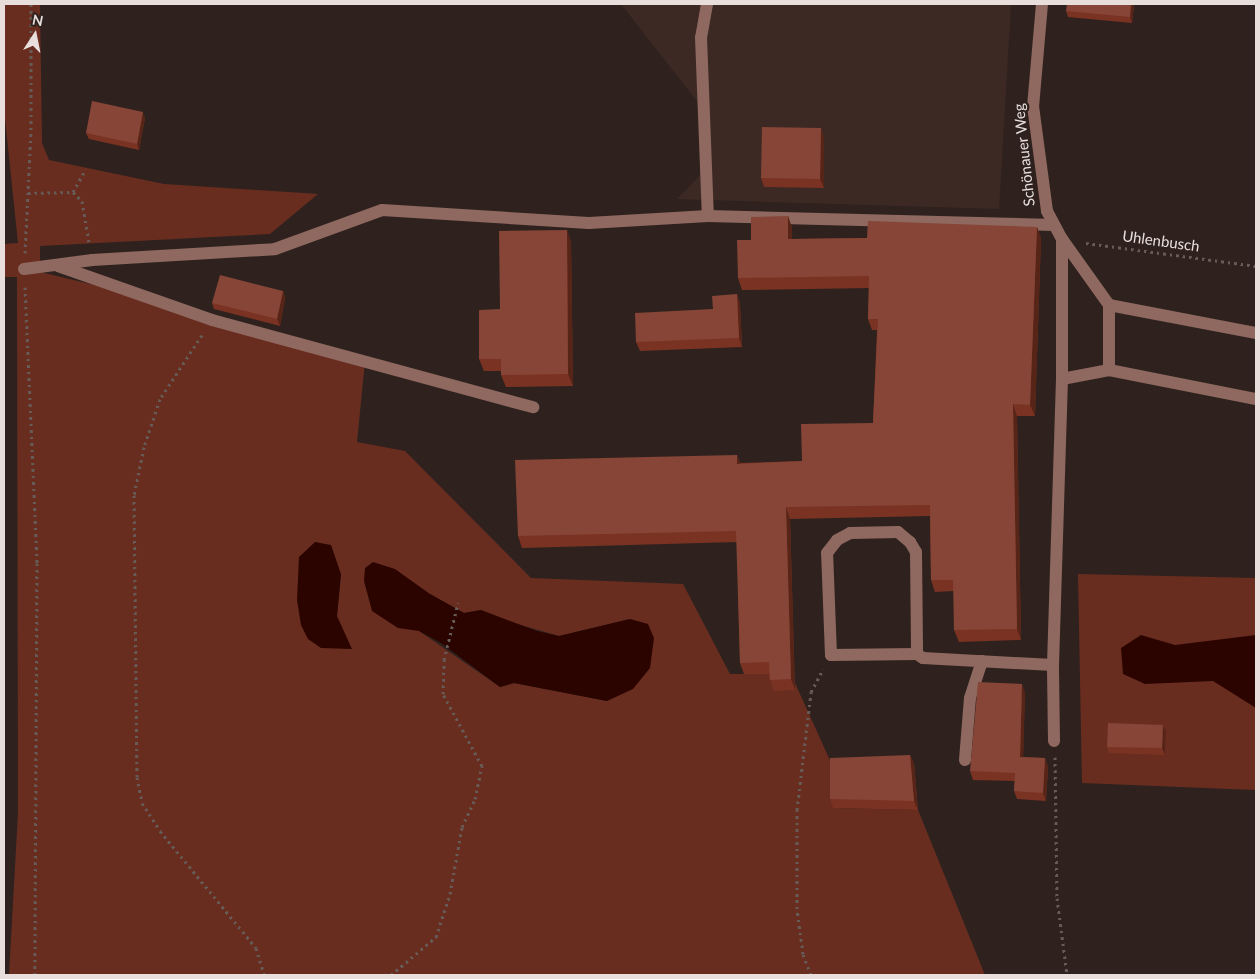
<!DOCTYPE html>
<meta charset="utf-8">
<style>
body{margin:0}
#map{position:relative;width:1260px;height:979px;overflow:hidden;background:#2f221e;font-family:Lato,sans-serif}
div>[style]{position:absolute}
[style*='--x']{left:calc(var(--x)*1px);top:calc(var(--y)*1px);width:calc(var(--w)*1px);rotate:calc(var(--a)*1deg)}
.built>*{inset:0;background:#3c2924}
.green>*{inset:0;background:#692d20}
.water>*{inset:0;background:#2b0400}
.path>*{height:3px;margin-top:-1.5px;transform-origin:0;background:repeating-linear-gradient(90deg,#675b57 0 2.5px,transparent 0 6.5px)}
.minor>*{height:12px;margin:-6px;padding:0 6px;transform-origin:6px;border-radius:6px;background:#8f6960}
.wall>*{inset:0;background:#7a3222}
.shaded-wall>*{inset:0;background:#572418}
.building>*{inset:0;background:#864536}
span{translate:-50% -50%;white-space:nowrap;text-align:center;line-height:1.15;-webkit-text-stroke:4.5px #2f221e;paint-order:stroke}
.street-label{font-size:15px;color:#e8dfdc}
.frame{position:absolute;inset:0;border:5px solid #e8dfdc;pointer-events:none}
.north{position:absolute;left:10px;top:10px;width:50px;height:50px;-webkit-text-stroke:4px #2f221e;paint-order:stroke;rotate:11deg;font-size:14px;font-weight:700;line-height:20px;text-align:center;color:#e8dfdc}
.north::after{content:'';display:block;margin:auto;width:18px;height:22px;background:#e8dfdc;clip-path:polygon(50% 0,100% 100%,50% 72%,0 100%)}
</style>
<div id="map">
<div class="built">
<div style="clip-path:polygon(621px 4px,1011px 4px,999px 209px,677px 199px,706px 169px,704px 110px)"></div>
</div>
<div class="green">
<div style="clip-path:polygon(evenodd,4px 4px,40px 4px,42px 143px,49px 160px,164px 184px,318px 194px,270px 234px,40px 246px,40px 272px,153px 299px,365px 361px,357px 442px,405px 451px,531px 578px,683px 584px,730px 674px,773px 674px,794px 690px,795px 683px,833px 767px,833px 808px,918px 810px,985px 975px,9px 975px,18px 813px,17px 277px,4px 277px,4px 244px,18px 243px,4px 109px,4px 4px,341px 574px,337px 616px,301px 625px,341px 574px,4px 4px,430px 594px,464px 613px,481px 610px,507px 621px,559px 636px,630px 619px,607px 701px,514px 683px,500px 687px,419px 631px,430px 594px)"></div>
<div style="clip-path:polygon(1078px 574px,1256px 578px,1256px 790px,1082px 783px)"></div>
</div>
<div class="water">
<div style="clip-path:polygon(315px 542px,331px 545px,341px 574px,337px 616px,352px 649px,321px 648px,308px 639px,301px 625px,297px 600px,299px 557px)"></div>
<div style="clip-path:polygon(373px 562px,395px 569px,430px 594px,464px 613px,481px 610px,537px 631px,559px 636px,630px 619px,648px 624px,654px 638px,650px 668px,633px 689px,607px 701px,514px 683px,500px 687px,441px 643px,419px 631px,398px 628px,372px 611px,364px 581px,365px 568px)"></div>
<div style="clip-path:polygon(1141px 635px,1175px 645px,1256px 635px,1256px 708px,1213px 681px,1145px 684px,1123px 674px,1121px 648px)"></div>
</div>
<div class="path">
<div style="--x:73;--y:192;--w:13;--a:45"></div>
<div style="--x:82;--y:201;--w:42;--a:80.3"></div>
<div style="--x:28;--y:193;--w:45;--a:-1.3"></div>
<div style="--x:73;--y:192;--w:26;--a:-61"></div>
<div style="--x:1086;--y:243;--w:172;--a:7.7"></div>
<div style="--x:25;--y:253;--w:123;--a:-87.2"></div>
<div style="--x:31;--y:130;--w:126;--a:-90"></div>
<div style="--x:25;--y:287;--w:276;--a:87.5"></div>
<div style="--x:37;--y:563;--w:412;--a:90.3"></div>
<div style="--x:202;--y:335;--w:77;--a:123.3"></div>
<div style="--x:160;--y:399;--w:51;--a:108.4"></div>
<div style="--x:144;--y:447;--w:49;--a:101.8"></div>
<div style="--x:134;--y:495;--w:282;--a:89.4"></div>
<div style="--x:137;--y:777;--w:26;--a:79"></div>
<div style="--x:142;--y:803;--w:33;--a:57"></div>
<div style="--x:160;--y:831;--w:151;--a:50.6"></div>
<div style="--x:256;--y:948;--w:28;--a:73"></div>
<div style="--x:1055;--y:757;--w:141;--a:89.2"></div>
<div style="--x:1057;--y:898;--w:78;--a:82.6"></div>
<div style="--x:391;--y:975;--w:59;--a:-40.2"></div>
<div style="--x:436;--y:937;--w:45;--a:-72"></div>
<div style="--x:450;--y:894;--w:68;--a:-79.8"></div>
<div style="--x:462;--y:827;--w:31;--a:-65"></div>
<div style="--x:475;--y:799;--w:34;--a:-78"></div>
<div style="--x:482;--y:766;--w:82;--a:-118.4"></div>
<div style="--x:443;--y:694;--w:34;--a:-88"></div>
<div style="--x:444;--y:660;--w:59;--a:-76.2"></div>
<div style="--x:811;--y:975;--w:22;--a:-111"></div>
<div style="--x:803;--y:954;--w:45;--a:-97.6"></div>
<div style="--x:797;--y:909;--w:99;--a:-90"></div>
<div style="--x:797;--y:810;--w:119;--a:-83.2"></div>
<div style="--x:811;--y:692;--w:26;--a:-62"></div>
</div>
<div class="minor">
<div style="--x:707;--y:4;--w:34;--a:100"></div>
<div style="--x:701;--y:37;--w:179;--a:87.8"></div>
<div style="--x:1042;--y:4;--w:102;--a:95"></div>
<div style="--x:1033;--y:106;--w:106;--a:82.4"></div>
<div style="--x:1047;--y:211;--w:32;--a:62"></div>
<div style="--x:1062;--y:239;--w:81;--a:54.5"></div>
<div style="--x:1109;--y:305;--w:65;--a:90"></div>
<div style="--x:1109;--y:370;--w:150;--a:11.2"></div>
<div style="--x:58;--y:266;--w:163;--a:19.3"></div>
<div style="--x:212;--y:320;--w:333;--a:15.2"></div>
<div style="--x:24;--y:269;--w:69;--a:-7.5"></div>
<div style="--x:92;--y:260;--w:183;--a:-3.4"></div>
<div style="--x:275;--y:249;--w:114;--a:-20"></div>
<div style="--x:382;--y:210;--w:207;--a:3.6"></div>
<div style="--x:589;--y:223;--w:119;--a:-3.4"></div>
<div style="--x:708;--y:216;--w:346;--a:1.5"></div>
<div style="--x:1109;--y:305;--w:150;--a:10.8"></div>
<div style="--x:1062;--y:379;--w:48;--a:-10.8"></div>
<div style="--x:917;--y:654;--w:86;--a:179.3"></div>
<div style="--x:831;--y:655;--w:102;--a:-92.2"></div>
<div style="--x:827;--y:553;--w:16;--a:-52"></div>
<div style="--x:837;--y:540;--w:15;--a:-28"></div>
<div style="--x:850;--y:533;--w:48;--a:-1.2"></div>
<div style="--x:898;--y:532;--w:16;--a:40"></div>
<div style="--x:910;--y:542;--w:12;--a:59"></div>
<div style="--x:916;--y:552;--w:102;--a:89.4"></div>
<div style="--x:917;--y:654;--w:7;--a:34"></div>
<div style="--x:923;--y:658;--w:130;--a:3.1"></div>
<div style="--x:1054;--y:741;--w:76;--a:-90.8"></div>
<div style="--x:1053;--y:665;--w:286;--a:-88.2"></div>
<div style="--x:1062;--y:379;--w:140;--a:-90"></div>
<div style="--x:965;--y:760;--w:62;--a:-85.4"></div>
<div style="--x:970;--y:698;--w:39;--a:-72"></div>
</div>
<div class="wall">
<div style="clip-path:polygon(1134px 4px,1132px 23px,1068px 17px,1066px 11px)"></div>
<div style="clip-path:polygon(145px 118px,139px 150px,89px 139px,86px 133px)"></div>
<div style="clip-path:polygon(821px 128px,824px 138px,824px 188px,764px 187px,761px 178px)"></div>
<div style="clip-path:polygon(788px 216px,792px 228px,792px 239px,867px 238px,1037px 227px,1041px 238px,1035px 416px,1017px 416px,1021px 640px,959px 642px,954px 630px,954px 591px,935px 592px,931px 580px,930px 516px,790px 519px,795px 690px,774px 691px,770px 680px,769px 674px,744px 674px,740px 663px,737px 542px,522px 548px,518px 536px,737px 455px,740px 463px,802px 461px,873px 423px,877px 330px,872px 330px,868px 319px,869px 288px,742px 290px,738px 278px,751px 240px)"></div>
<div style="clip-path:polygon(567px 230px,571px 242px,573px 386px,506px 387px,501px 375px,501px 371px,484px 371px,479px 359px,500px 309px)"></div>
<div style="clip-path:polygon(283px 291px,285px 298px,280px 326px,214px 309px,212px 303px)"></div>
<div style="clip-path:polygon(737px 294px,740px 304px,742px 347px,640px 351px,636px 342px,713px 309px)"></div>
<div style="clip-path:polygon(1025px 692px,1023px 757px,1045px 758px,1048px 767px,1046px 801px,1017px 799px,1014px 791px,1015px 781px,973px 780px,970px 771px)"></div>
<div style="clip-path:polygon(1166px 732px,1165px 755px,1109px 753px,1107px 747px)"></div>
<div style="clip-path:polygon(910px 755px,914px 764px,918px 810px,833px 808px,830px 799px)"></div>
</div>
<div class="shaded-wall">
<div style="clip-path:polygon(1131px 4px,1134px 4px,1132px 23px,1130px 17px)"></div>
<div style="clip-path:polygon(143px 112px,145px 118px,139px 150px,137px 144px)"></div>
<div style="clip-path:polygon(821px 128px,824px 138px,824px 188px,820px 179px)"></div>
<div style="clip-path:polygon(788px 216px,792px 228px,792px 250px,788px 239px)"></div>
<div style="clip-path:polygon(1037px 227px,1041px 238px,1035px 416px,1030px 405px)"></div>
<div style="clip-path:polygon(567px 230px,571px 242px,573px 386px,568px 374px)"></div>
<div style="clip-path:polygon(283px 291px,285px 298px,280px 326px,277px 319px)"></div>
<div style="clip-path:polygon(737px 294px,740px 304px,742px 347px,739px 338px)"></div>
<div style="clip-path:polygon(1013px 404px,1017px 416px,1021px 640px,1017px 629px)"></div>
<div style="clip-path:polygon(737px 455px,741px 467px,737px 464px)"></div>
<div style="clip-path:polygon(786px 507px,790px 519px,795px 690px,791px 679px)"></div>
<div style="clip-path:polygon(1022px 684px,1025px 692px,1023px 765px,1020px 757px)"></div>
<div style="clip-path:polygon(1163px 725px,1166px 732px,1165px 755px,1162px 748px)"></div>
<div style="clip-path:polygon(910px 755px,914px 764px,918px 810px,914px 801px)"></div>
<div style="clip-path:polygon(1045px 758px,1048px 767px,1046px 801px,1043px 793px)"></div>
</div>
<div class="building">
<div style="clip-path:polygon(1067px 4px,1131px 4px,1130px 17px,1066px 11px)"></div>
<div style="clip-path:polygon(92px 101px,143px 112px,137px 144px,86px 133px)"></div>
<div style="clip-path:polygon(762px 127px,821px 128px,820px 179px,761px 178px)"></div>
<div style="clip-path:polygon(788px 216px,788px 239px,867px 238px,868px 221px,1037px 227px,1030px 405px,1013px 404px,1017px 629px,954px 630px,953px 580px,931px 580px,930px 505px,786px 507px,791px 679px,770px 680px,769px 662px,740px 663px,736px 531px,518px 536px,515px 460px,737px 455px,737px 464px,802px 461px,801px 424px,873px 423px,878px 319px,868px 319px,869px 276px,738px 278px,737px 240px,751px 240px,751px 217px)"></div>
<div style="clip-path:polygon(567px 230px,568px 374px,501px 375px,501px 359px,479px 359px,479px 310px,500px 309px,499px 231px)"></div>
<div style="clip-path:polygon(220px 275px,283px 291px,277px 319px,212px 303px)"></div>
<div style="clip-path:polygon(737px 294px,739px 338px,636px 342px,635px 313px,713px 309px,712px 296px)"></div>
<div style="clip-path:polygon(978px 682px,1022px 684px,1020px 757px,1045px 758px,1043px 793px,1014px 791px,1015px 773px,970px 771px)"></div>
<div style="clip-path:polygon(1108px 723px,1163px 725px,1162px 748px,1107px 747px)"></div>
<div style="clip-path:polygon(910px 755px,914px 801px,830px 799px,830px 758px)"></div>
</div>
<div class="street-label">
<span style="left:1024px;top:155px;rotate:-96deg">Schönauer Weg</span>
<span style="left:1161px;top:241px;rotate:8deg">Uhlenbusch</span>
</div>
<div class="frame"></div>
<div class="north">N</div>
</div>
